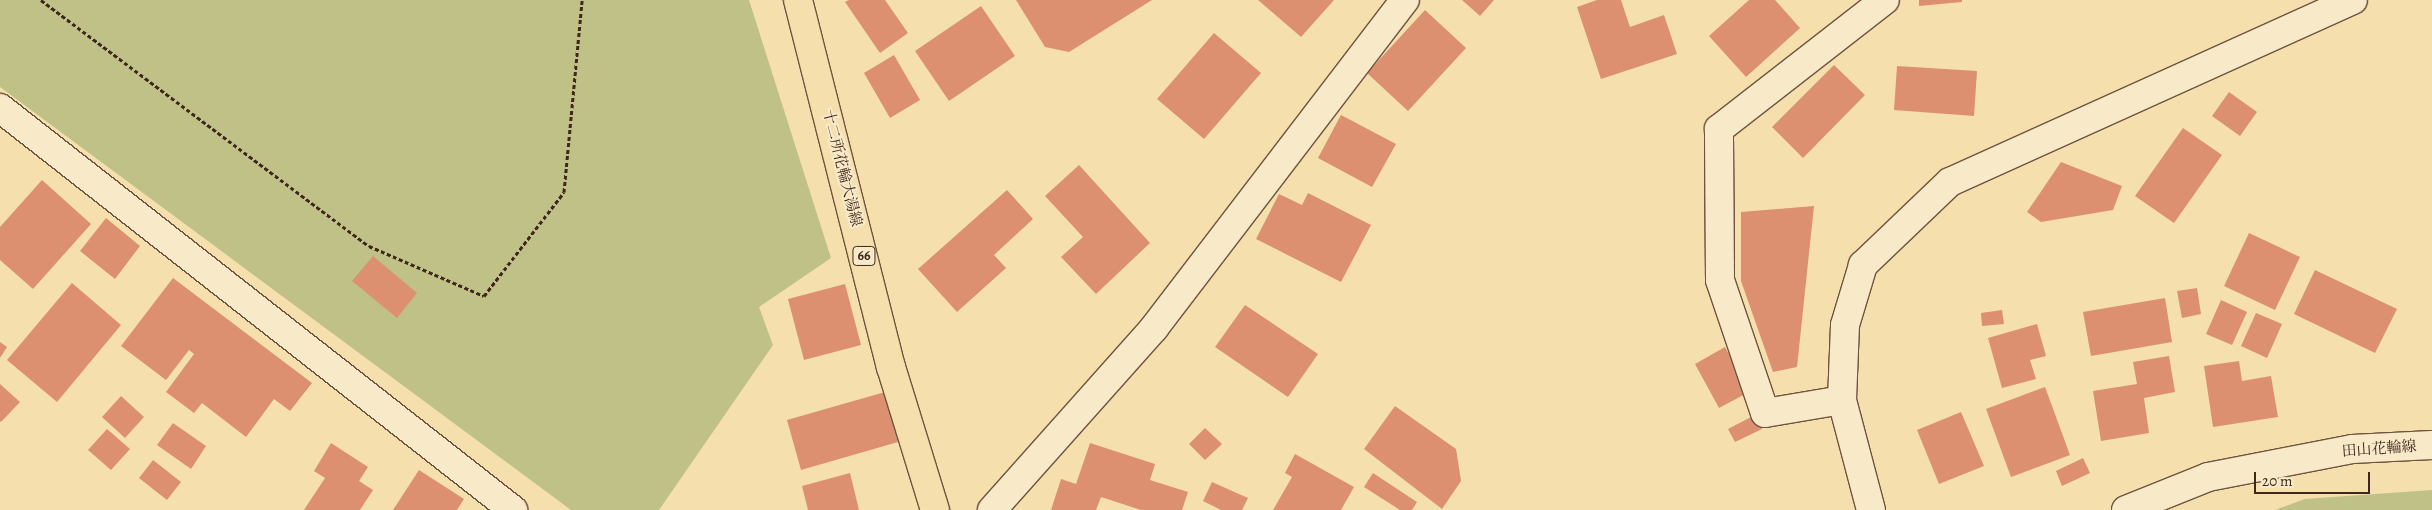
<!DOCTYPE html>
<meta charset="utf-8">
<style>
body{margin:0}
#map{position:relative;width:2432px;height:510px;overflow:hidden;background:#f5dfac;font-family:Alegreya,"Noto Serif JP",serif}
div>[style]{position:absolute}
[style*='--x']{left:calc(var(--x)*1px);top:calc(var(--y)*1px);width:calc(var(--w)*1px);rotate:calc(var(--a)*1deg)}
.green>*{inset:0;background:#bfc187}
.building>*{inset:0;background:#dc9070}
.path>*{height:3px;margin-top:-1.5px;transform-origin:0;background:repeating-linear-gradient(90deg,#41261c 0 4px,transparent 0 6.5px)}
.roads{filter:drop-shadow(1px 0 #6e5440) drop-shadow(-1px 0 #6e5440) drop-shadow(0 1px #6e5440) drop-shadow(0 -1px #6e5440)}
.street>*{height:28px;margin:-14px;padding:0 14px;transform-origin:14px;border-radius:14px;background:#f8eac9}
.secondary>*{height:28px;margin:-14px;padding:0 14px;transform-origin:14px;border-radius:14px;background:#f8eac9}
.primary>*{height:28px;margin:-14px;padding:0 14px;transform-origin:14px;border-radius:14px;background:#f5dfac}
span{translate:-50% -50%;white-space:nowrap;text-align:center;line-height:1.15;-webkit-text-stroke:4px #f8eac9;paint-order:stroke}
.shield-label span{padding:1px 4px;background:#f8eac9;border:1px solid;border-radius:4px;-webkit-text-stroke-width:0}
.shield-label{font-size:14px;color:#41261c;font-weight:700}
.street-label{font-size:15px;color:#41261c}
.scale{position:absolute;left:2254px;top:472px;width:116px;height:22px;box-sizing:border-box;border:2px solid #41261c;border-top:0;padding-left:6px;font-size:15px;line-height:18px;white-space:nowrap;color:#41261c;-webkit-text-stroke:4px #f8eac9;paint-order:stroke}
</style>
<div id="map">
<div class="green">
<div style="clip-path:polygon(0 0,749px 0,831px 258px,759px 307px,773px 345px,659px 510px,571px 510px,0 87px)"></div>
<div style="clip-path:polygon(2432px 490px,2432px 510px,2275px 510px,2305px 499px)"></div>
</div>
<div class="building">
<div style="clip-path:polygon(849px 0,885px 0,908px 33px,880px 53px,845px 2px)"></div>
<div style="clip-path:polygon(1016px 0,1152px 0,1069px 52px,1045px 47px)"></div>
<div style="clip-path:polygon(1258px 0,1334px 0,1301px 37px)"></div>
<div style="clip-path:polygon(1462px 0,1494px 0,1480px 16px)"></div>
<div style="clip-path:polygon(1597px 0,1621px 0,1630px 27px,1664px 15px,1677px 54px,1601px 79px,1577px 7px)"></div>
<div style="clip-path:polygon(1749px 0,1775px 0,1800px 28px,1746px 77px,1709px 36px)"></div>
<div style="clip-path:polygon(1919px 0,1962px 0,1962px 2px,1919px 6px)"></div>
<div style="clip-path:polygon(981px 6px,1015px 56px,949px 101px,915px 51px)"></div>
<div style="clip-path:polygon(1425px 10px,1466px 48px,1408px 111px,1367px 73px)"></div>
<div style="clip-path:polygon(1214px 33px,1261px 73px,1204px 139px,1157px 99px)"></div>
<div style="clip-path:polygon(894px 55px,920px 100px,890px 118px,864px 73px)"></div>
<div style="clip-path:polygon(1834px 65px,1865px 95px,1803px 158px,1772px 127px)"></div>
<div style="clip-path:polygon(1897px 66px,1977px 71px,1974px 116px,1894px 110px)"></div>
<div style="clip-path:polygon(2229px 92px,2257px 112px,2240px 136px,2212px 116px)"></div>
<div style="clip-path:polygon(1341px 115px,1396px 144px,1372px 187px,1318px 158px)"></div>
<div style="clip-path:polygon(2183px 128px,2222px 155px,2174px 223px,2135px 196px)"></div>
<div style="clip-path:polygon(2061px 162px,2122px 186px,2113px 210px,2041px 222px,2027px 212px)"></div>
<div style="clip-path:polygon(1079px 165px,1150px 243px,1096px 294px,1061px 257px,1083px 237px,1045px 196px)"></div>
<div style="clip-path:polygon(42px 180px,91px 224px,33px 289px,0 260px,0 227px)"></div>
<div style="clip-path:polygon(1007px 190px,1033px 219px,994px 255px,1006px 268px,957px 312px,918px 269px)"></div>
<div style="clip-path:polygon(1308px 193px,1371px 225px,1341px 282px,1256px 239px,1279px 194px,1302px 205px)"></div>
<div style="clip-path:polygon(1814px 206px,1797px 367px,1773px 372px,1741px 281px,1741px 212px)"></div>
<div style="clip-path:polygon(106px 218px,140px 246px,115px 279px,80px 251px)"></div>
<div style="clip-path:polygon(2249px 233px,2300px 257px,2275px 310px,2224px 286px)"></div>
<div style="clip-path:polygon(373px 256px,417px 293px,397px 318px,352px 281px)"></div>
<div style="clip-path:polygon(2315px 270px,2397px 309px,2375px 353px,2294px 314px)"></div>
<div style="clip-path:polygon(173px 278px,312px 383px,290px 411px,274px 399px,246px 437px,202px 403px,194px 413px,166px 392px,194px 354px,189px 350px,166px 380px,121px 346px)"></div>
<div style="clip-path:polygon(72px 283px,121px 325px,57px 402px,7px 360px)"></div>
<div style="clip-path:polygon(845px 284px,861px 345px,804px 360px,788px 299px)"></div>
<div style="clip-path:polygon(2197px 288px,2201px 314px,2182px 318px,2177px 291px)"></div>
<div style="clip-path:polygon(2165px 298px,2172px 342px,2091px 356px,2083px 312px)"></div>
<div style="clip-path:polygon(2221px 300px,2247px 312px,2232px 345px,2206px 334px)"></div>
<div style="clip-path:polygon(1245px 305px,1318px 354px,1288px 397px,1215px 347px)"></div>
<div style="clip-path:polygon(2002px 310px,2004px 324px,1982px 326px,1981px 313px)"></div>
<div style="clip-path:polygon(2256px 313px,2282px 324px,2267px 358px,2241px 346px)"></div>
<div style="clip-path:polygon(2037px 324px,2046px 356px,2030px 360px,2036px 379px,2002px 388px,1988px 338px)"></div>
<div style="clip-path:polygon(0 342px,7px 347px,0 358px)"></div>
<div style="clip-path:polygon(1725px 347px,1749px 392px,1719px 408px,1695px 364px)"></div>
<div style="clip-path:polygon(2169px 356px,2175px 392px,2144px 398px,2149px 433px,2101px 441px,2093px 391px,2137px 384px,2133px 362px)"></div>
<div style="clip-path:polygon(2239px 361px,2242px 381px,2271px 376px,2278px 417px,2213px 427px,2204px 366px)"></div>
<div style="clip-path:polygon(0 384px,20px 402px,1px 422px,0 421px)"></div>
<div style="clip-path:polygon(2045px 387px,2070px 455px,2011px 477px,1986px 409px)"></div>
<div style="clip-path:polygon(885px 392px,898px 442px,801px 470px,787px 420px)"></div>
<div style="clip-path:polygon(121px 396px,144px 417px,125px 438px,102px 417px)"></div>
<div style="clip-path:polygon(1395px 406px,1456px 449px,1461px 481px,1442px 509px,1364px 449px)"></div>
<div style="clip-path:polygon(1961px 412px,1984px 466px,1939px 484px,1917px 430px)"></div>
<div style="clip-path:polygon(1755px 415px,1762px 429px,1735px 442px,1728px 429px)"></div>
<div style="clip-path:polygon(173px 423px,206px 446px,191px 469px,157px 445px)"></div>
<div style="clip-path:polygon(1205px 428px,1222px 444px,1205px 460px,1189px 444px)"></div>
<div style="clip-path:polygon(107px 429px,130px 449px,111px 470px,88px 450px)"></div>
<div style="clip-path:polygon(331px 443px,368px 467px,359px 481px,373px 490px,360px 510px,304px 510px,325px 478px,314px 471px)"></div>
<div style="clip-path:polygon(1090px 443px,1155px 464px,1150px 480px,1188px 492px,1182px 510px,1141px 510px,1101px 497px,1096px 510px,1051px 510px,1061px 479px,1076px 484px)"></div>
<div style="clip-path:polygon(1295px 454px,1354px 487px,1341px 510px,1273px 510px,1292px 477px,1285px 473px)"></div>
<div style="clip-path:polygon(2083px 458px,2090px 473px,2062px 486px,2056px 471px)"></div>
<div style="clip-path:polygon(153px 460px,181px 482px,167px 500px,139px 478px)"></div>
<div style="clip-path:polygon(419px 470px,464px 499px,457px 510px,393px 510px)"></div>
<div style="clip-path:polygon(850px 473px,859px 510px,808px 510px,802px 486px)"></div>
<div style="clip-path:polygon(1373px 473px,1417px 502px,1412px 510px,1400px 510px,1364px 487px)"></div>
<div style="clip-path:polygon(1212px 482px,1248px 498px,1242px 510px,1221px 510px,1203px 501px)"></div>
</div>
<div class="path">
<div style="--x:41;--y:0;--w:410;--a:36.9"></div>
<div style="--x:369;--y:246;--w:125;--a:23.5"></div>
<div style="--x:484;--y:296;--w:131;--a:-52.4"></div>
<div style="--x:564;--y:192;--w:193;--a:-84.6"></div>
</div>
<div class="roads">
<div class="street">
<div style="--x:0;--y:108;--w:652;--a:38.08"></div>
<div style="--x:1842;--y:400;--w:78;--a:170.4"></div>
<div style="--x:1765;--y:413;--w:140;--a:-108.7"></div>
<div style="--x:1720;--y:280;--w:151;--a:-90.4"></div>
<div style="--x:1719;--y:129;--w:210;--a:-37.9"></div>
<div style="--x:992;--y:510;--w:244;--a:-48.3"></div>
<div style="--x:1154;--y:328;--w:413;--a:-52.6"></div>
<div style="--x:1871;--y:510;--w:114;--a:-104.8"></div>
<div style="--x:1842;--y:400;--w:75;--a:-87.7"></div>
<div style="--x:1845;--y:325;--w:63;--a:-73.3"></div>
<div style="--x:1863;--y:265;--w:120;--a:-43.7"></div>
<div style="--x:1950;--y:182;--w:442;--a:-24.3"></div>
</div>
<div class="secondary">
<div style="--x:2126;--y:510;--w:88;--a:-21.9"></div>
<div style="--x:2208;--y:477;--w:147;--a:-11"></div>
<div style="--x:2352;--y:449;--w:80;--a:-2.9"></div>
</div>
<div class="primary">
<div style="--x:798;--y:0;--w:379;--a:75.8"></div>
<div style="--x:891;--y:367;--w:150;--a:72.9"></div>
</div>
</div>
<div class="shield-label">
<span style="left:864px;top:256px">66</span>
</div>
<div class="street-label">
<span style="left:842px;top:168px;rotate:76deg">十二所花輪大湯線</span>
<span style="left:2379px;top:449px;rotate:-4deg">田山花輪線</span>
</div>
<div class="scale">20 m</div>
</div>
